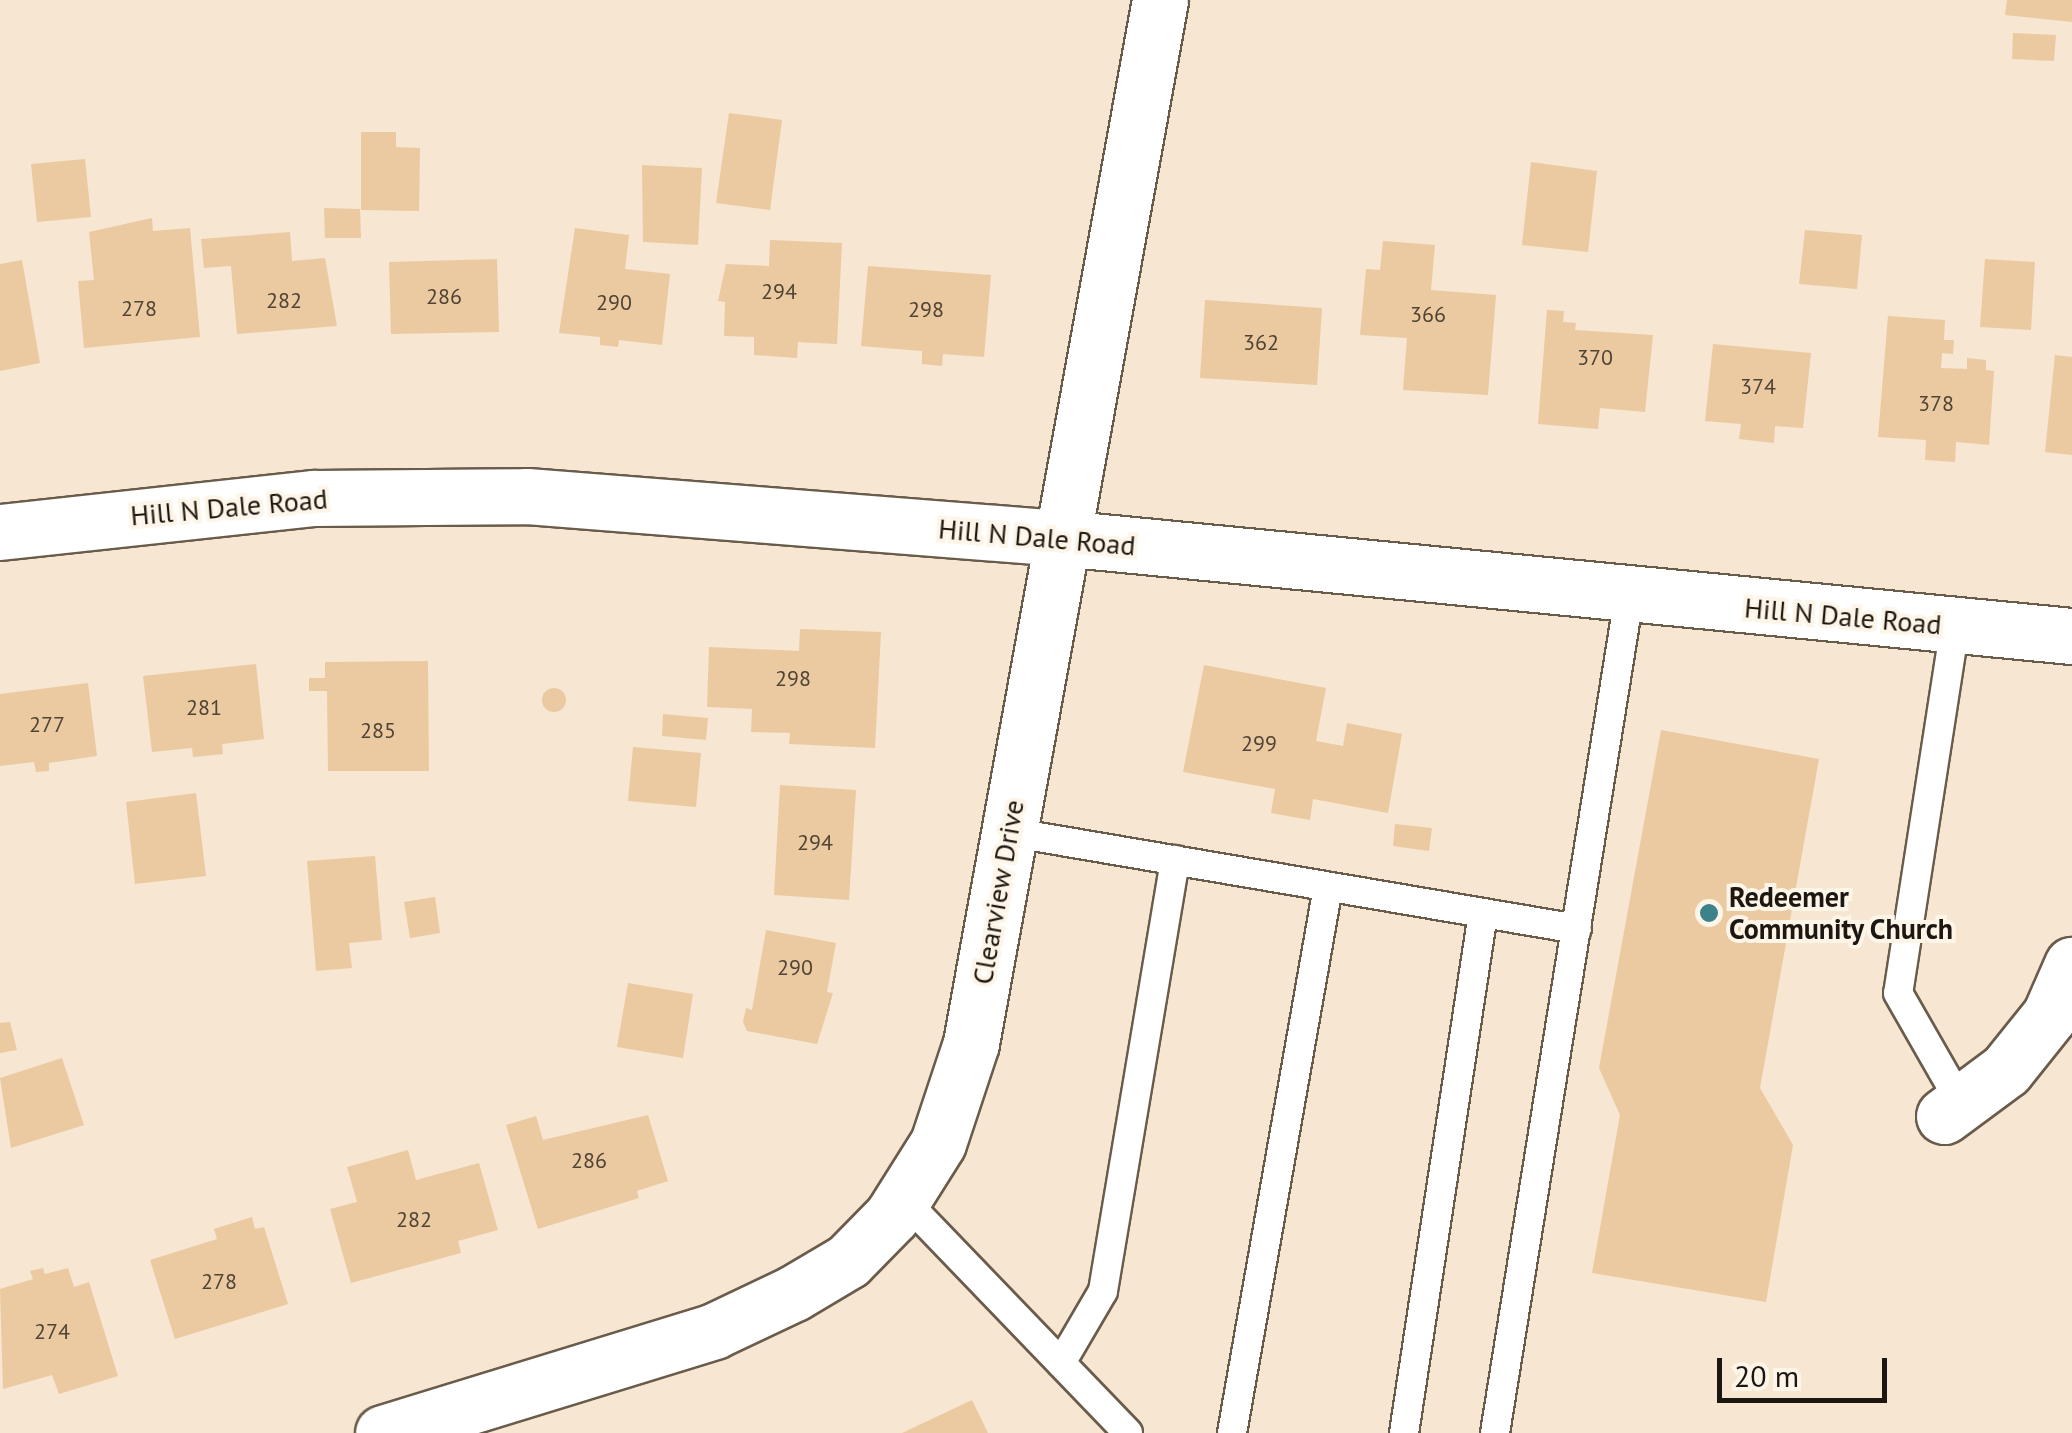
<!DOCTYPE html>
<style>
body{margin:0}
#map{position:relative;width:2072px;height:1433px;overflow:hidden;background:#f6e6d2;font-family:"PT Sans",sans-serif}
div>[style]{position:absolute}
[style*='--x']{left:calc(var(--x)*1px);top:calc(var(--y)*1px);width:calc(var(--w)*1px);rotate:calc(var(--a)*1deg)}
.building>*{inset:0;background:#ebcaa1}
.round{border-radius:50%}
.roads{filter:drop-shadow(2px 0 #6a5c4b) drop-shadow(-2px 0 #6a5c4b) drop-shadow(0 2px #6a5c4b) drop-shadow(0 -2px #6a5c4b)}
.service>*{height:28px;margin:-14px;padding:0 14px;transform-origin:14px;border-radius:14px;background:#fff}
.minor>*{height:55px;margin:-27.5px;padding:0 27.5px;transform-origin:27.5px;border-radius:27.5px;background:#fff}
.dots>*{width:28px;height:28px;translate:-50% -50%;box-sizing:border-box;border:5px solid #fef5e9;border-radius:50%}
span{translate:-50% -50%;white-space:nowrap;text-align:center;line-height:1.15;-webkit-text-stroke:8px #fef5e9;paint-order:stroke}
.number-label{font-size:22px;color:#504435}
.number-label span{-webkit-text-stroke-width:0}
.street-label{font-size:28px;color:#1d1711}
.poi-label{font-size:28px;color:#1d1711;font-weight:700}
.left{translate:0 -50%;text-align:left}
.scale{position:absolute;left:1717px;top:1358px;width:170px;height:45px;box-sizing:border-box;border:5px solid #1d1711;border-top:0;padding-left:12px;font-size:30px;line-height:35px;white-space:nowrap;color:#1d1711;-webkit-text-stroke:8px #fef5e9;paint-order:stroke}
</style>
<div id="map">
<div class="building">
<div style="clip-path:polygon(2007px 0,2072px 0,2072px 22px,2005px 15px)"></div>
<div style="clip-path:polygon(2013px 33px,2056px 35px,2054px 61px,2012px 59px)"></div>
<div style="clip-path:polygon(729px 113px,782px 120px,770px 210px,716px 203px)"></div>
<div style="clip-path:polygon(361px 132px,396px 132px,396px 147px,420px 148px,419px 211px,361px 210px)"></div>
<div style="clip-path:polygon(85px 159px,91px 217px,37px 222px,31px 164px)"></div>
<div style="clip-path:polygon(1531px 162px,1597px 171px,1588px 252px,1522px 245px)"></div>
<div style="clip-path:polygon(642px 165px,702px 168px,698px 245px,643px 242px)"></div>
<div style="clip-path:polygon(324px 208px,360px 209px,361px 238px,325px 238px)"></div>
<div style="clip-path:polygon(152px 218px,153px 231px,190px 228px,200px 337px,84px 348px,78px 281px,94px 280px,89px 232px)"></div>
<div style="clip-path:polygon(575px 228px,629px 235px,625px 269px,670px 274px,662px 345px,619px 340px,618px 347px,600px 345px,600px 337px,559px 333px)"></div>
<div style="clip-path:polygon(1805px 230px,1862px 235px,1857px 289px,1799px 284px)"></div>
<div style="clip-path:polygon(290px 232px,292px 261px,325px 258px,337px 326px,237px 334px,231px 266px,204px 268px,201px 239px)"></div>
<div style="clip-path:polygon(770px 240px,842px 243px,837px 344px,798px 342px,797px 358px,754px 355px,754px 337px,724px 336px,725px 302px,718px 301px,726px 264px,769px 266px)"></div>
<div style="clip-path:polygon(1383px 241px,1435px 245px,1431px 290px,1496px 295px,1488px 395px,1403px 390px,1407px 338px,1360px 335px,1366px 269px,1380px 270px)"></div>
<div style="clip-path:polygon(497px 259px,499px 332px,391px 334px,389px 262px)"></div>
<div style="clip-path:polygon(1985px 259px,2035px 262px,2031px 330px,1980px 327px)"></div>
<div style="clip-path:polygon(22px 260px,40px 363px,0 371px,0 264px)"></div>
<div style="clip-path:polygon(868px 266px,991px 275px,984px 357px,943px 354px,942px 366px,922px 364px,922px 351px,861px 346px)"></div>
<div style="clip-path:polygon(1205px 300px,1322px 308px,1317px 385px,1200px 378px)"></div>
<div style="clip-path:polygon(1547px 310px,1564px 311px,1563px 322px,1576px 323px,1575px 330px,1653px 335px,1645px 412px,1600px 408px,1598px 429px,1538px 424px)"></div>
<div style="clip-path:polygon(1888px 316px,1945px 320px,1944px 340px,1954px 340px,1953px 354px,1942px 353px,1941px 368px,1967px 369px,1967px 358px,1986px 360px,1986px 370px,1994px 371px,1989px 445px,1956px 442px,1955px 462px,1925px 460px,1926px 440px,1878px 437px)"></div>
<div style="clip-path:polygon(1713px 344px,1811px 353px,1803px 428px,1775px 426px,1774px 443px,1739px 439px,1741px 424px,1705px 421px)"></div>
<div style="clip-path:polygon(2055px 355px,2072px 357px,2072px 455px,2045px 452px)"></div>
<div style="clip-path:polygon(800px 629px,881px 632px,875px 748px,789px 744px,790px 733px,751px 732px,752px 709px,707px 707px,709px 647px,799px 651px)"></div>
<div style="clip-path:polygon(428px 661px,429px 771px,328px 771px,327px 691px,309px 691px,309px 678px,325px 678px,325px 662px)"></div>
<div style="clip-path:polygon(256px 664px,264px 739px,222px 744px,223px 754px,193px 757px,192px 748px,152px 752px,143px 676px)"></div>
<div style="clip-path:polygon(1204px 665px,1326px 688px,1316px 741px,1343px 746px,1347px 723px,1402px 734px,1388px 813px,1313px 799px,1310px 820px,1271px 813px,1275px 789px,1183px 772px)"></div>
<div style="clip-path:polygon(88px 683px,97px 756px,49px 763px,49px 771px,36px 772px,34px 762px,0 766px,0 694px)"></div>
<div class="round" style="left:542px;top:688px;width:24px;height:24px"></div>
<div style="clip-path:polygon(663px 714px,708px 718px,706px 740px,662px 736px)"></div>
<div style="clip-path:polygon(1661px 730px,1819px 759px,1760px 1088px,1793px 1145px,1766px 1302px,1592px 1273px,1620px 1115px,1599px 1068px)"></div>
<div style="clip-path:polygon(633px 747px,701px 753px,696px 807px,628px 801px)"></div>
<div style="clip-path:polygon(780px 785px,856px 790px,849px 900px,774px 895px)"></div>
<div style="clip-path:polygon(196px 793px,206px 876px,135px 884px,126px 802px)"></div>
<div style="clip-path:polygon(1395px 824px,1432px 828px,1429px 851px,1393px 846px)"></div>
<div style="clip-path:polygon(375px 856px,382px 940px,349px 943px,352px 968px,316px 971px,307px 861px)"></div>
<div style="clip-path:polygon(435px 897px,440px 933px,410px 938px,404px 902px)"></div>
<div style="clip-path:polygon(766px 930px,836px 943px,827px 992px,833px 993px,817px 1044px,747px 1031px,743px 1022px,746px 1008px,752px 1010px)"></div>
<div style="clip-path:polygon(628px 983px,693px 994px,683px 1058px,617px 1047px)"></div>
<div style="clip-path:polygon(10px 1022px,17px 1050px,0 1053px,0 1023px)"></div>
<div style="clip-path:polygon(62px 1058px,84px 1125px,11px 1148px,0 1078px)"></div>
<div style="clip-path:polygon(648px 1115px,668px 1181px,637px 1191px,639px 1198px,538px 1229px,506px 1125px,536px 1116px,543px 1140px)"></div>
<div style="clip-path:polygon(408px 1150px,416px 1180px,479px 1163px,498px 1230px,458px 1241px,461px 1253px,351px 1283px,330px 1209px,357px 1202px,347px 1167px)"></div>
<div style="clip-path:polygon(252px 1217px,255px 1229px,264px 1227px,288px 1304px,175px 1339px,150px 1260px,217px 1239px,214px 1229px)"></div>
<div style="clip-path:polygon(43px 1268px,45px 1274px,68px 1268px,74px 1287px,89px 1282px,118px 1376px,59px 1394px,52px 1375px,3px 1389px,0 1289px,33px 1279px,30px 1271px)"></div>
<div style="clip-path:polygon(972px 1400px,988px 1433px,902px 1433px)"></div>
</div>
<div class="roads">
<div class="service">
<div style="--x:1955;--y:626;--w:371;--a:98.8"></div>
<div style="--x:1898;--y:993;--w:127;--a:60.2"></div>
<div style="--x:1009;--y:832;--w:576;--a:9.69"></div>
<div style="--x:904;--y:1200;--w:323;--a:46.1"></div>
<div style="--x:1061;--y:1363;--w:83;--a:-59.7"></div>
<div style="--x:1103;--y:1291;--w:437;--a:-80.5"></div>
<div style="--x:1232;--y:1433;--w:554;--a:-80.03"></div>
<div style="--x:1404;--y:1433;--w:526;--a:-81.36"></div>
<div style="--x:1495;--y:1433;--w:847;--a:-80.89"></div>
</div>
<div class="minor">
<div style="--x:0;--y:532;--w:316;--a:-6.2"></div>
<div style="--x:314;--y:498;--w:213;--a:-0.5"></div>
<div style="--x:527;--y:496;--w:536;--a:4.5"></div>
<div style="--x:1061;--y:538;--w:1016;--a:5.54"></div>
<div style="--x:1944;--y:1116;--w:77;--a:-36.6"></div>
<div style="--x:2006;--y:1070;--w:70;--a:-51.3"></div>
<div style="--x:2050;--y:1015;--w:55;--a:-66.3"></div>
<div style="--x:383;--y:1433;--w:346;--a:-17.1"></div>
<div style="--x:714;--y:1331;--w:89;--a:-25.4"></div>
<div style="--x:794;--y:1293;--w:63;--a:-30.7"></div>
<div style="--x:848;--y:1261;--w:63;--a:-45.6"></div>
<div style="--x:892;--y:1216;--w:86;--a:-57.8"></div>
<div style="--x:938;--y:1143;--w:105;--a:-71.7"></div>
<div style="--x:971;--y:1043;--w:1060;--a:-79.73"></div>
</div>
</div>
<div class="dots">
<div style="left:1709px;top:913px;background:#3b8388"></div>
</div>
<div class="number-label">
<span style="left:779px;top:292px">294</span>
<span style="left:444px;top:297px">286</span>
<span style="left:284px;top:301px">282</span>
<span style="left:614px;top:303px">290</span>
<span style="left:139px;top:309px">278</span>
<span style="left:926px;top:310px">298</span>
<span style="left:1428px;top:315px">366</span>
<span style="left:1261px;top:343px">362</span>
<span style="left:1595px;top:358px">370</span>
<span style="left:1758px;top:387px">374</span>
<span style="left:1936px;top:404px">378</span>
<span style="left:793px;top:679px">298</span>
<span style="left:204px;top:708px">281</span>
<span style="left:47px;top:725px">277</span>
<span style="left:378px;top:731px">285</span>
<span style="left:1259px;top:744px">299</span>
<span style="left:815px;top:843px">294</span>
<span style="left:795px;top:968px">290</span>
<span style="left:589px;top:1161px">286</span>
<span style="left:414px;top:1220px">282</span>
<span style="left:219px;top:1282px">278</span>
<span style="left:52px;top:1332px">274</span>
</div>
<div class="street-label">
<span style="left:229px;top:507px;rotate:-5deg">Hill N Dale Road</span>
<span style="left:1037px;top:537px;rotate:5deg">Hill N Dale Road</span>
<span style="left:1843px;top:616px;rotate:5deg">Hill N Dale Road</span>
<span style="left:998px;top:892px;rotate:-80deg">Clearview Drive</span>
</div>
<div class="poi-label">
<span class="left" style="left:1729px;top:913px">Redeemer<br>Community Church</span>
</div>
<div class="scale">20 m</div>
</div>
